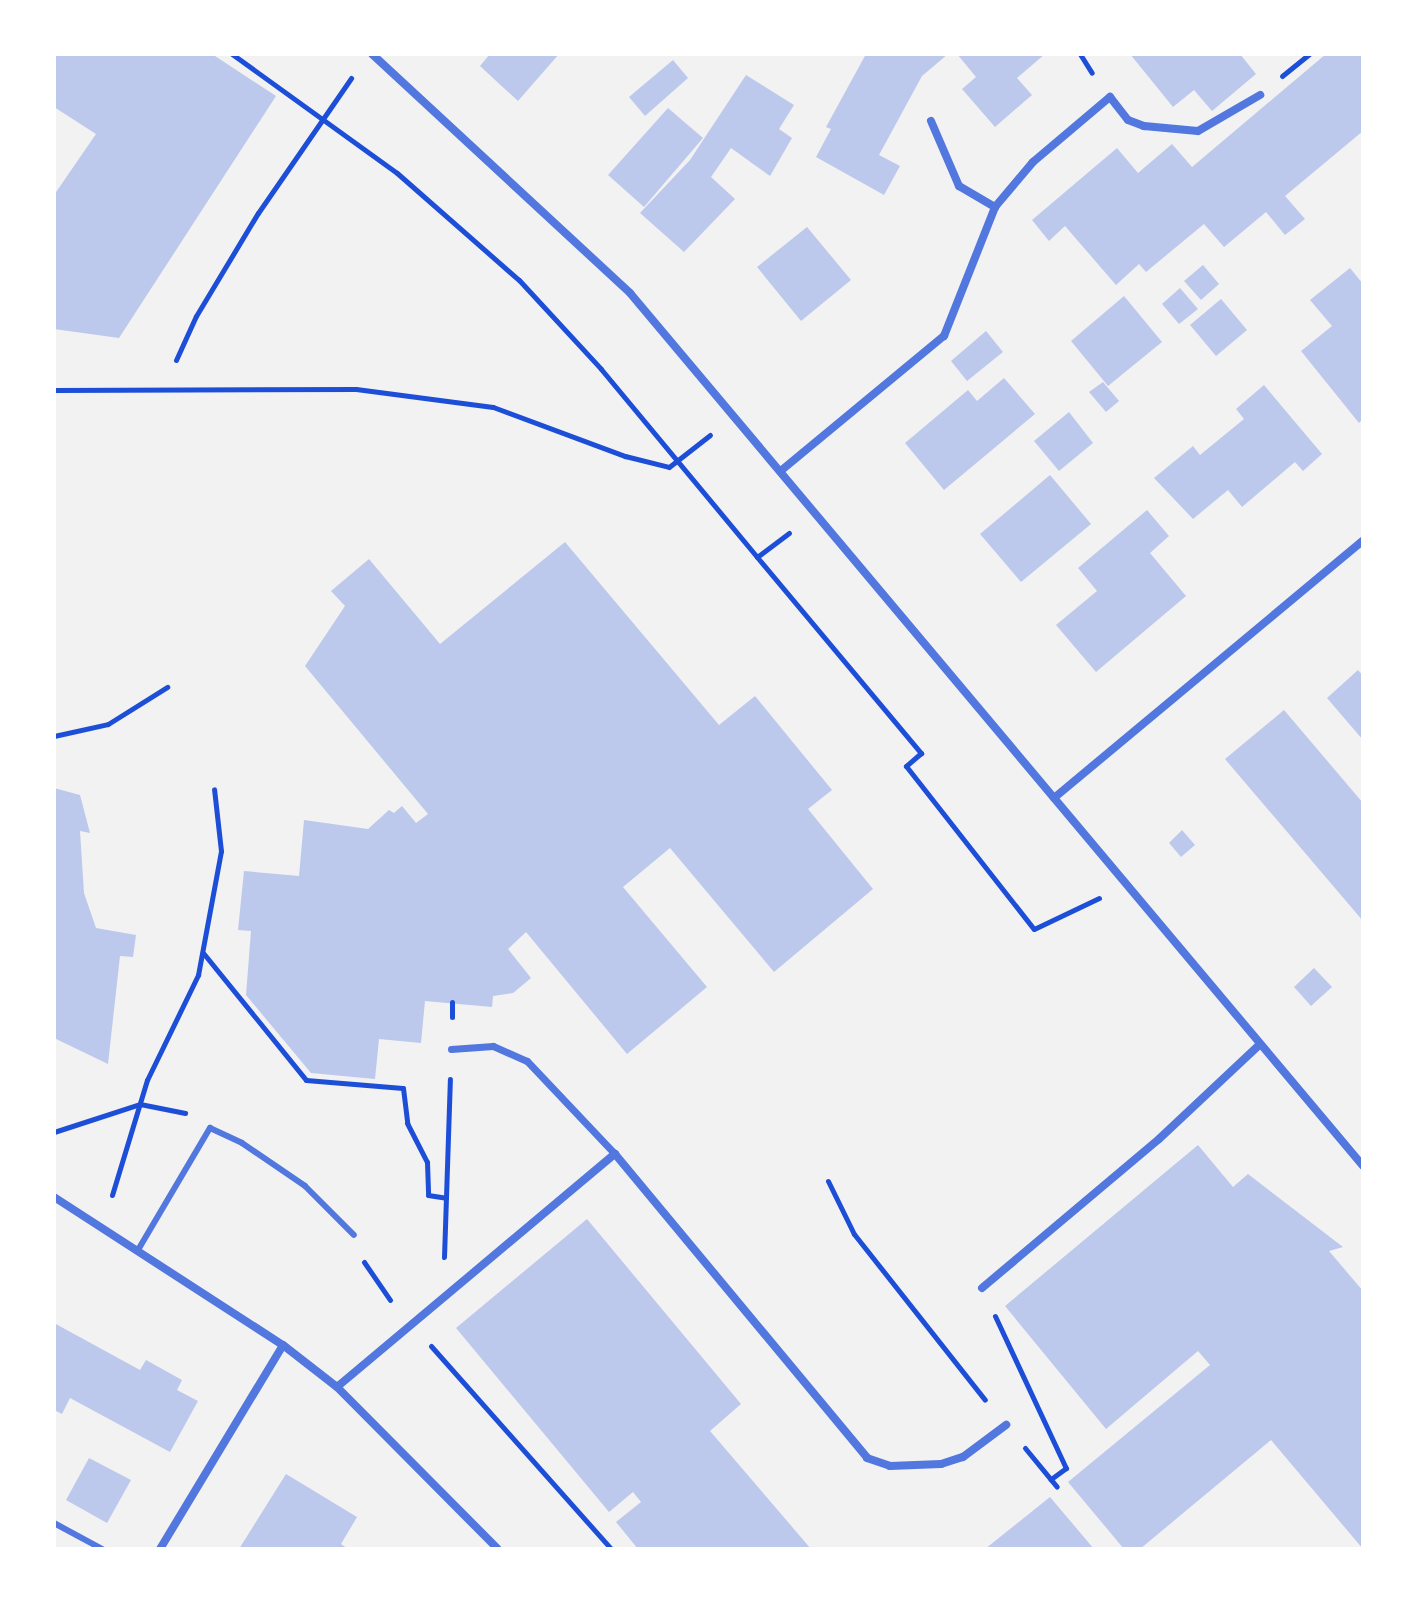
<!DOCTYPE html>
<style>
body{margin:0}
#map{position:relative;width:1417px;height:1603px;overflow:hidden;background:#f2f2f2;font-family:Poppins,sans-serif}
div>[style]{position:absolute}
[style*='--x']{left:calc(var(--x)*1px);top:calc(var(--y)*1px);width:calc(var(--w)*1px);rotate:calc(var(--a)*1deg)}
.building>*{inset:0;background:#bdc9ec}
.path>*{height:5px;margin:-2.5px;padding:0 2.5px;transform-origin:2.5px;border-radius:2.5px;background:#1d4ed8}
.service>*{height:6px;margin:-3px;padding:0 3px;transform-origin:3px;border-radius:3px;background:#5277de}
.pedestrian>*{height:7px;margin:-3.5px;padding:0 3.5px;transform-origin:3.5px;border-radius:3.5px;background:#5277de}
.minor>*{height:8px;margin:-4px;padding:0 4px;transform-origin:4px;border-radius:4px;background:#5277de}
span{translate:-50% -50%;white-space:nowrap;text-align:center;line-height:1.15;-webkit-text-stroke:6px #fff;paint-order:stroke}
.frame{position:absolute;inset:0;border:56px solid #fff;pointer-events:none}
</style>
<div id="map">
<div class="building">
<div style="clip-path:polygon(54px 54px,212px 54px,276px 96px,119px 338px,54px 329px,54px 195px,96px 134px,54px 107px)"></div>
<div style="clip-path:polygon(490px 54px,559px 54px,518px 101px,480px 66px)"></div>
<div style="clip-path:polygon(866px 54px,948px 54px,922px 76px,879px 155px,900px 166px,884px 195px,816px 157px,831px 129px,826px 127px)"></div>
<div style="clip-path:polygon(957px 54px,1045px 54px,1017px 78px,1032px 95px,995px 127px,962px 89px,976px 77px)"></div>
<div style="clip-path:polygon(1130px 54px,1240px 54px,1256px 74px,1212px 111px,1194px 90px,1173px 107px)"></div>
<div style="clip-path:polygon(1326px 54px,1363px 54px,1363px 131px,1285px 196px,1305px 219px,1285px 235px,1266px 212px,1224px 247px,1204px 224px,1146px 272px,1139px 264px,1116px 285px,1065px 226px,1049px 241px,1032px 220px,1117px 148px,1138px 173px,1172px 144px,1192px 167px)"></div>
<div style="clip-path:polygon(673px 60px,688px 78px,645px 116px,629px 97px)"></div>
<div style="clip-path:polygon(746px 75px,794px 105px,779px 129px,792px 138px,770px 176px,731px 148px,711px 177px,735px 199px,684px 252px,640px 213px,690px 160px)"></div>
<div style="clip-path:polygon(668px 108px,703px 138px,644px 207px,608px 175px)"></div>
<div style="clip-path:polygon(807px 227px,851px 280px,801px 321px,757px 267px)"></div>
<div style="clip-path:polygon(1203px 265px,1219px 284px,1201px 300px,1184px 281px)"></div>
<div style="clip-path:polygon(1350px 268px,1363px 284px,1363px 419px,1359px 423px,1301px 351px,1332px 326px,1310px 300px)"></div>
<div style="clip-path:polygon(1180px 288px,1198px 309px,1179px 324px,1162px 304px)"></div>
<div style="clip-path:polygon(1124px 296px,1162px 342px,1108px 386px,1071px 341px)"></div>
<div style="clip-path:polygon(1221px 299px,1247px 330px,1216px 356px,1190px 325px)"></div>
<div style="clip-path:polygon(986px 331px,1003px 352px,967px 381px,951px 361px)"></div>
<div style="clip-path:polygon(1004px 378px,1035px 414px,944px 490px,905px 443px,968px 390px,977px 401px)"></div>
<div style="clip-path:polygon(1103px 382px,1119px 401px,1106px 412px,1089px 392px)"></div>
<div style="clip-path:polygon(1264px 385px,1322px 454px,1303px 471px,1295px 462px,1242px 507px,1228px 490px,1193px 519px,1154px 478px,1193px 446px,1200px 455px,1244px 419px,1236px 409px)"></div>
<div style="clip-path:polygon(1069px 412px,1093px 443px,1059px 471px,1034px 441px)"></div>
<div style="clip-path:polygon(1050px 475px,1091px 524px,1021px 582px,980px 534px)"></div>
<div style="clip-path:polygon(1147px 510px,1169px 536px,1150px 553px,1186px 596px,1096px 672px,1056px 625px,1097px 591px,1078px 568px)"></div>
<div style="clip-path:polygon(565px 542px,719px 725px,755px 696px,832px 790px,808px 809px,873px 889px,774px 972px,670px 848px,623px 887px,707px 987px,627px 1054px,526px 932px,508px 949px,531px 978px,513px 993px,493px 996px,492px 1007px,425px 1001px,421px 1043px,379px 1039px,375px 1079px,311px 1073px,246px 995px,251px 931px,238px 930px,244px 871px,299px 876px,304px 820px,368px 829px,389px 810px,394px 813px,402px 806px,416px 823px,428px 814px,305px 666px,345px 606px,331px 591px,369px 559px,440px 644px)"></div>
<div style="clip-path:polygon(1358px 670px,1363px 676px,1363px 740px,1327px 698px)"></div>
<div style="clip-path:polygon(1284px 710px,1363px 803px,1363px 921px,1225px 759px)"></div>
<div style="clip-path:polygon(54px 788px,80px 795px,90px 833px,80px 831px,84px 893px,96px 928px,136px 935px,133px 957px,120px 956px,108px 1064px,54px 1038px)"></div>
<div style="clip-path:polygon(1182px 830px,1195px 845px,1181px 857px,1169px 843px)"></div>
<div style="clip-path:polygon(1314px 968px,1332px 987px,1311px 1006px,1294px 987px)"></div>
<div style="clip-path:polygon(1198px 1145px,1233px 1187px,1248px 1174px,1343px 1247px,1329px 1251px,1363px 1291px,1363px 1549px,1271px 1440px,1140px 1549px,1124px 1549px,1068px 1482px,1210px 1365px,1198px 1351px,1106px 1429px,1005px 1306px)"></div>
<div style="clip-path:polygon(587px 1219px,741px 1404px,710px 1431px,811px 1549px,638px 1549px,616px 1522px,641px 1502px,633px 1492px,609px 1512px,456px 1328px)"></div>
<div style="clip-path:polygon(54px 1323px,140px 1370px,146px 1360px,182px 1380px,177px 1390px,198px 1401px,170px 1452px,70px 1398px,62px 1414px,54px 1410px)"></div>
<div style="clip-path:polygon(89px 1458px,131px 1480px,107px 1523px,66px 1500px)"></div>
<div style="clip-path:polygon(286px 1474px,357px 1517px,341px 1544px,348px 1549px,239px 1549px)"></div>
<div style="clip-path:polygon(1050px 1497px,1094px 1549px,985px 1549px)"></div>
</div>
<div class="path">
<div style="--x:232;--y:54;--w:203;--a:35.8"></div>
<div style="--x:397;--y:173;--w:162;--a:41.3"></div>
<div style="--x:519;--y:280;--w:121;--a:47.3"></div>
<div style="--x:601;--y:369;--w:244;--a:50.3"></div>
<div style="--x:757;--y:557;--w:40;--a:-37"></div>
<div style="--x:1080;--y:54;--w:22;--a:58"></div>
<div style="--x:1282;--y:76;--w:35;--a:-39"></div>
<div style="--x:176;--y:360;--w:48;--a:-65.6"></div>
<div style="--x:196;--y:316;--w:120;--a:-59"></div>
<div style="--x:258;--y:213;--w:164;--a:-55.4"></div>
<div style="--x:54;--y:390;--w:302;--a:-0.2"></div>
<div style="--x:356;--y:389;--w:138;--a:7.5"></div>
<div style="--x:493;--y:407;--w:141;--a:20.4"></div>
<div style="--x:625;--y:456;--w:45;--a:14"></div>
<div style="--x:669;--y:467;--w:52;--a:-38"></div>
<div style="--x:757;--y:557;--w:256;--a:50.1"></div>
<div style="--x:921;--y:753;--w:20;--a:139"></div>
<div style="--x:906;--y:766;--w:207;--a:51.9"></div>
<div style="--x:1034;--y:929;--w:72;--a:-25.5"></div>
<div style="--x:54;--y:736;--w:55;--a:-12.5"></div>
<div style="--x:108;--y:724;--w:70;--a:-32.1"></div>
<div style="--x:204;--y:954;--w:162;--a:51"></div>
<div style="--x:306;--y:1080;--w:97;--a:4.7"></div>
<div style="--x:403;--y:1088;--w:35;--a:83"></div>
<div style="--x:407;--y:1123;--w:44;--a:62.9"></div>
<div style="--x:427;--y:1162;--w:33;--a:88"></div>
<div style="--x:428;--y:1195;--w:18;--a:9"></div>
<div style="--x:452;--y:1017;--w:15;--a:-90"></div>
<div style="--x:54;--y:1132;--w:90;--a:-18"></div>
<div style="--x:140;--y:1104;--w:46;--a:11.3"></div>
<div style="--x:828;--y:1181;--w:59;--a:63.9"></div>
<div style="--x:854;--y:1234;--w:211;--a:51.7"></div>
<div style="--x:112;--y:1195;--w:120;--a:-73.1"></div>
<div style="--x:147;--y:1080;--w:117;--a:-64.1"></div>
<div style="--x:198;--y:975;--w:126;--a:-79.5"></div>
<div style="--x:221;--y:851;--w:62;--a:-96.4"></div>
<div style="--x:444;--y:1257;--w:178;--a:-88.1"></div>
<div style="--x:364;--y:1262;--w:46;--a:55.6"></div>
<div style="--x:995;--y:1316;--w:168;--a:65"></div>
<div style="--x:1066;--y:1468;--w:19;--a:144"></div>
<div style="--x:431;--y:1346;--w:271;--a:48.4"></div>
<div style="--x:1025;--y:1448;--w:50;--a:50.6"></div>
</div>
<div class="service">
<div style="--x:138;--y:1250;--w:142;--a:-59.5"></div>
<div style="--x:210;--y:1128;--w:35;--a:25"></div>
<div style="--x:242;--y:1143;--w:76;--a:34.3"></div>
<div style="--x:305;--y:1186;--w:69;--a:45"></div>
<div style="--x:54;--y:1523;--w:55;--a:28.4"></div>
</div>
<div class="pedestrian">
<div style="--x:451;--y:1049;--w:42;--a:-4.1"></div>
<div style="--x:493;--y:1046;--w:37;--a:24"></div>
<div style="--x:527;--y:1061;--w:128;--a:46.6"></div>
</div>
<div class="minor">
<div style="--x:372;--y:54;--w:352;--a:42.8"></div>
<div style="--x:630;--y:293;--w:1140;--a:49.98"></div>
<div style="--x:931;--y:121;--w:71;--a:66.7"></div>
<div style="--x:959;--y:186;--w:42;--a:30.3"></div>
<div style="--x:783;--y:469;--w:209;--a:-39.6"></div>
<div style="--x:944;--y:336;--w:139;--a:-68.4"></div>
<div style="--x:995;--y:207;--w:59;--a:-49.8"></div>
<div style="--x:1033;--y:162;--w:101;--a:-40.2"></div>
<div style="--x:1110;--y:97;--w:29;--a:52"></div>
<div style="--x:1128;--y:120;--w:17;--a:21"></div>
<div style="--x:1144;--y:126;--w:54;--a:5.3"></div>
<div style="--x:1198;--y:131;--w:72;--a:-30.1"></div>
<div style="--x:1054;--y:798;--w:402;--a:-39.8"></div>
<div style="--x:54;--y:1197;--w:273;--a:32.9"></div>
<div style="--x:283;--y:1345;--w:68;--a:37.9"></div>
<div style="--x:337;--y:1387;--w:228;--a:45.2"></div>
<div style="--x:982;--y:1288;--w:231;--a:-40.1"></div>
<div style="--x:1159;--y:1139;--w:137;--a:-43.2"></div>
<div style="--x:337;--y:1387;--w:363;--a:-40"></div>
<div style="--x:615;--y:1154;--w:395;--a:50.3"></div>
<div style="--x:867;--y:1458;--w:24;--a:19"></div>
<div style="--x:890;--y:1466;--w:51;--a:-2.2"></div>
<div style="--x:941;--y:1464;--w:23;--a:-18"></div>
<div style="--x:963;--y:1457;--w:54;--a:-36.7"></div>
<div style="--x:160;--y:1549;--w:238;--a:-58.9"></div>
</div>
<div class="frame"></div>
</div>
